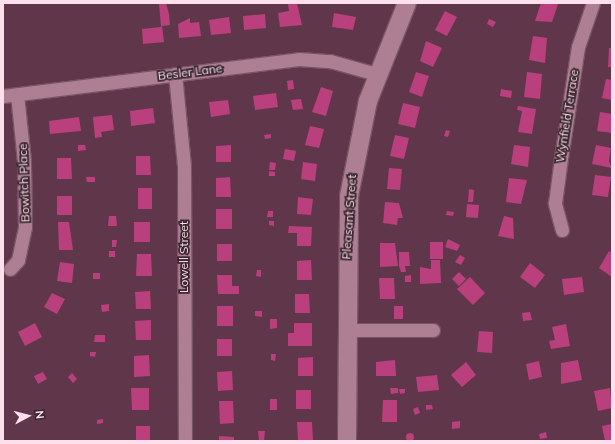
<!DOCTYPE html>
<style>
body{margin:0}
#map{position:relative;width:615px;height:444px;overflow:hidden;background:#60374a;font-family:Mulish,sans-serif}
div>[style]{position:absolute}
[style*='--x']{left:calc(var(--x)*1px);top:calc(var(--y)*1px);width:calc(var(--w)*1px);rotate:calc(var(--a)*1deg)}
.building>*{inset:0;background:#b93f7d}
.round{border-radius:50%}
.roads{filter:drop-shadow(1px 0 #785565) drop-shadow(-1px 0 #785565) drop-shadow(0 1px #785565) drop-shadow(0 -1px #785565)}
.street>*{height:13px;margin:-6.5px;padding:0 6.5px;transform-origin:6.5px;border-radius:6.5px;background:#ae7f93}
.secondary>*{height:18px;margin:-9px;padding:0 9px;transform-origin:9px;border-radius:9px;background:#ae7f93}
span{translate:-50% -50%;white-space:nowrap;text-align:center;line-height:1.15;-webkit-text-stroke:3.5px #39262e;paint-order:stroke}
.street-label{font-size:12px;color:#fce1ec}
.frame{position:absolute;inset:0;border:4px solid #fce1ec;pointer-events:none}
.north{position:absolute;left:8px;top:396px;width:40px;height:40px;-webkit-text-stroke:3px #39262e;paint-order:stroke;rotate:83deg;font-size:11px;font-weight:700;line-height:16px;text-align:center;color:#fce1ec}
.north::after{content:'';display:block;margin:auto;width:14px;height:18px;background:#fce1ec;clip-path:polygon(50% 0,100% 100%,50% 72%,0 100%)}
</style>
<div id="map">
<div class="building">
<div style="clip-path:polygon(159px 3px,166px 3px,169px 14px,170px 25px,162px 26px,164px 42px,143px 44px,142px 29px,161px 27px)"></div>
<div style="clip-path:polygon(297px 3px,302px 25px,280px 27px,278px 13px,289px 11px,288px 4px)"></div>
<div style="clip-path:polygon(541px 3px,558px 4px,552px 22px,535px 21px)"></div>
<div style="clip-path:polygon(445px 11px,457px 17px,447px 36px,435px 30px)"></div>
<div style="clip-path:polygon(334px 13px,356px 17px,353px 30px,332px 27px)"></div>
<div style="clip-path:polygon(265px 14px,266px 28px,244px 30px,243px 16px)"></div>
<div style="clip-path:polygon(229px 17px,231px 33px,211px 35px,209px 20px)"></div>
<div style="clip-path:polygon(190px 18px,190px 23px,199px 22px,201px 36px,179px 38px,178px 24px)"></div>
<div style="clip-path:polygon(489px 19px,496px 22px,493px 27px,487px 24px)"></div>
<div style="clip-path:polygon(533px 36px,547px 38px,545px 63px,529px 60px)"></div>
<div style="clip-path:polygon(426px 41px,442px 48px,433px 67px,420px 61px)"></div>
<div style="clip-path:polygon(609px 48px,612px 48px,612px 67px,608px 67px)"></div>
<div style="clip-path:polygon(416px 72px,429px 76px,422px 97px,409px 92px)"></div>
<div style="clip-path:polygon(527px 72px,542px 74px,540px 99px,524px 97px)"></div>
<div style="clip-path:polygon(606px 79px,612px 80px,612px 100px,602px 98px)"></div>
<div style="clip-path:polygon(293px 80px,294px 89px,288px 90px,287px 81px)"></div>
<div style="clip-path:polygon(321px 87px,333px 91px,326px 116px,312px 112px)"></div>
<div style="clip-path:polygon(501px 89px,512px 91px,511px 98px,500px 96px)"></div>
<div style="clip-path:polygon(276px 93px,278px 107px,255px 110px,253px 96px)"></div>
<div style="clip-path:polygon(301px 99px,303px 109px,293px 110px,291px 100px)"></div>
<div style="clip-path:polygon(228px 100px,230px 114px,211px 117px,209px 102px)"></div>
<div style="clip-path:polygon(403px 103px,420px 107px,415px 128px,398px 124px)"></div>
<div style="clip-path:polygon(518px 106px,536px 109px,532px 134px,518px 132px,522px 111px,517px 110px)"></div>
<div style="clip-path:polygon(153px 108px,155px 123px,131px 126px,130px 111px)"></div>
<div style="clip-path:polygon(600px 112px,612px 114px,612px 133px,597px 131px)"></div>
<div style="clip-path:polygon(112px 115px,114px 130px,101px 132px,102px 137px,95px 138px,93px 117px)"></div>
<div style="clip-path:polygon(79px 117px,81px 131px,50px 134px,49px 121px)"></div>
<div style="clip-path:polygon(310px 126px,324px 129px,319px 148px,305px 145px)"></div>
<div style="clip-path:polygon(446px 130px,450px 131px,448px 137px,444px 136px)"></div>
<div style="clip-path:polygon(271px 134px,271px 138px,265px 139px,264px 135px)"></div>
<div style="clip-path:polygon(395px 135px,409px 138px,404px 159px,390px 156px)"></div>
<div style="clip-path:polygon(78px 145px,85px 145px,86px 150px,78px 151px)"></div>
<div style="clip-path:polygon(231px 145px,231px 162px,216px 162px,216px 146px)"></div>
<div style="clip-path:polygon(514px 145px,530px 147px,528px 167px,511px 164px)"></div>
<div style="clip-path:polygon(596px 145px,611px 148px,609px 161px,612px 168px,592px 164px)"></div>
<div style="clip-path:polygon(285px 149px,296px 151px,294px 161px,283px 159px)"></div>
<div style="clip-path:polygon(136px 156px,150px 156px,151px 175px,136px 175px)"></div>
<div style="clip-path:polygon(57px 158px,71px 158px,72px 179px,57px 179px)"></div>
<div style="clip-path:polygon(270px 162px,276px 163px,275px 170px,269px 170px)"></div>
<div style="clip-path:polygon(303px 162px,317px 164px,315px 181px,301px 179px)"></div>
<div style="clip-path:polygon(389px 168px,402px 169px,400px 190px,387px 189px)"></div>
<div style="clip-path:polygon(269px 171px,275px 172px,275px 176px,269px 176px)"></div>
<div style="clip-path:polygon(595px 175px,611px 177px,608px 197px,592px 195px)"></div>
<div style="clip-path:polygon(86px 177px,95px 177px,95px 182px,87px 182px)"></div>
<div style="clip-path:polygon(230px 177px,231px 197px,216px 197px,216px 178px)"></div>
<div style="clip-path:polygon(509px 178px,527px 180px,521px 204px,506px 202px)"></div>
<div style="clip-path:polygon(138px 188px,152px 188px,152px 209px,138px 209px)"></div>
<div style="clip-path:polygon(469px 189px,474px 190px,473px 202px,468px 202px)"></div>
<div style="clip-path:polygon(57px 196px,72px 196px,72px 215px,57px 215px)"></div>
<div style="clip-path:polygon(298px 197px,313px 199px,311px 215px,297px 214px)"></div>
<div style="clip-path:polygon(385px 202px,399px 203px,403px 218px,398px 218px,397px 225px,383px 223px)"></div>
<div style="clip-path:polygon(467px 204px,479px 205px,478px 218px,466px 217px)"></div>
<div style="clip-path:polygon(216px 209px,232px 209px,232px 229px,216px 229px)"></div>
<div style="clip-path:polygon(268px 211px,273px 211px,273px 217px,267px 217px)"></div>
<div style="clip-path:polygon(447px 211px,454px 212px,453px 216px,446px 215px)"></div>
<div style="clip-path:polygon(109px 216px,116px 216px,117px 226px,108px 226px)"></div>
<div style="clip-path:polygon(504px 216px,513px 218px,514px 239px,498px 236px)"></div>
<div style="clip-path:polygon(269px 221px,274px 221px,274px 226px,269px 225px)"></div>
<div style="clip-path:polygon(58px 222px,69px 222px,73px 250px,59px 250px)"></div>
<div style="clip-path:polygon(134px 222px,150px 222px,150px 242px,134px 242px)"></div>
<div style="clip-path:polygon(289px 226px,312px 227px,311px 246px,297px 246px,297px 233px,288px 233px)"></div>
<div style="clip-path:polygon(448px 239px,460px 245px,457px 251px,445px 247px)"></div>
<div style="clip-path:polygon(112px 240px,117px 240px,116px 247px,112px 247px)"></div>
<div style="clip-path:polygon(430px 242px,443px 242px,443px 259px,430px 259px)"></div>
<div style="clip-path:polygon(380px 243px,395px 243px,398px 266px,380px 267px)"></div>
<div style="clip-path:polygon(217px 244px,232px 244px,232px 261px,217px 261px)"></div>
<div style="clip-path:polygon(109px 251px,115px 251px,115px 257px,109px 257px)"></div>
<div style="clip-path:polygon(609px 251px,612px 253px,612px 277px,599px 268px)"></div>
<div style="clip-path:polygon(399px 252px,409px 252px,410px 266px,405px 266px,406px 272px,401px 272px,399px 266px)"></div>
<div style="clip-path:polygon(137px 254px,151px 254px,152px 276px,136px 276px)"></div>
<div style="clip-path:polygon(460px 255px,465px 258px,461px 265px,455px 262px)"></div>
<div style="clip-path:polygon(311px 260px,312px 280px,297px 280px,297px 261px)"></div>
<div style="clip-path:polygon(431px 260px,440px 260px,441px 283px,420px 284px,420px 267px,431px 269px)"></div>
<div style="clip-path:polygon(60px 262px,74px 264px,72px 283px,57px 281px)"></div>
<div style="clip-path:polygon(530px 263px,545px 275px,535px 288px,520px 277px)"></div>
<div style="clip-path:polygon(257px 270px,261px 270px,261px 277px,256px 276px)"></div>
<div style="clip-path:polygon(459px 272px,466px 279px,459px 286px,452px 279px)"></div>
<div style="clip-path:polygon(93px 273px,100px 273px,100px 279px,93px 279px)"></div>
<div style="clip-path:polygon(217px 275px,232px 275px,232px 286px,239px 286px,239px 294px,218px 294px)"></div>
<div style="clip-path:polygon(411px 275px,411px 282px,405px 282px,405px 276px)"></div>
<div style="clip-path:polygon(470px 277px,485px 293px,473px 305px,457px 289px)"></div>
<div style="clip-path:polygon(582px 277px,584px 292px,564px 295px,562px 279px)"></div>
<div style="clip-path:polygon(379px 278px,394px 278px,395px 299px,380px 299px)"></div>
<div style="clip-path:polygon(150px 291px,151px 309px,136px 309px,135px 292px)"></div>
<div style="clip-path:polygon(52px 293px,65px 299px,57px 314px,44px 307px)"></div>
<div style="clip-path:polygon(295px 294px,309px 294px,310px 313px,295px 313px)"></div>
<div style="clip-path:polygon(109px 304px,109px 311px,102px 312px,101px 305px)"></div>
<div style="clip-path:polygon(217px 306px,233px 306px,233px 326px,217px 326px)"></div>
<div style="clip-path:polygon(394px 306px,403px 306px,403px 319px,394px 319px)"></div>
<div style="clip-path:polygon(255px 311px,262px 311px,262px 317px,255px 316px)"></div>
<div style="clip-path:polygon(530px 312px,532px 320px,523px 321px,522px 313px)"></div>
<div style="clip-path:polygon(270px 319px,277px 319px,277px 328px,270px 329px)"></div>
<div style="clip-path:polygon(151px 320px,151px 340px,136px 340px,135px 321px)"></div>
<div style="clip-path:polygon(35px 323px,42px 337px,25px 346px,18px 332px)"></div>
<div style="clip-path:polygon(294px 323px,312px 323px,312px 346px,288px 346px,288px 333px,294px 333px)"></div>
<div style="clip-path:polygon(566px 324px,570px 346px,551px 349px,549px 341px,555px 340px,552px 327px)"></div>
<div style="clip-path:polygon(479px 331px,493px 332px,492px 353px,477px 352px)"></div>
<div style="clip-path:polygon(95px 335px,105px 335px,105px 342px,94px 342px)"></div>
<div style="clip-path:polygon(217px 339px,232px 339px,232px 356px,217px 356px)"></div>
<div style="clip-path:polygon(90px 352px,96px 352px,95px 357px,90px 356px)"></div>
<div style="clip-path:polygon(271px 354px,276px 354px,275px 361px,271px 360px)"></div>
<div style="clip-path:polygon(149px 355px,150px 376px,134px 377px,134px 356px)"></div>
<div style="clip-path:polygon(313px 357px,313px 376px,298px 376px,298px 358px)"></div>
<div style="clip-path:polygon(395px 360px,396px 376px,376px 376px,376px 362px)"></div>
<div style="clip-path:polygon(578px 360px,582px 380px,561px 384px,561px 363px)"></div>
<div style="clip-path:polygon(539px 361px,542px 377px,529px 380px,526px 364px)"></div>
<div style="clip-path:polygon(466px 362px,476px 375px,462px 387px,451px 375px)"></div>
<div style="clip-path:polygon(232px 371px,233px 390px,218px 391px,217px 372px)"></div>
<div style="clip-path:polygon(43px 372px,47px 379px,38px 384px,34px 376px)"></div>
<div style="clip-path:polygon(72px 373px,77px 379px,73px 383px,68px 377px)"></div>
<div style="clip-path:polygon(437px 375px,439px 390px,418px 392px,416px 377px)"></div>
<div style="clip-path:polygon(131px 388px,149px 388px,149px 410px,132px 410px)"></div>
<div style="clip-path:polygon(390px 388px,398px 388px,398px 393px,391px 394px)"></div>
<div style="clip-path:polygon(610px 388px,612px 408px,598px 411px,594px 391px)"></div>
<div style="clip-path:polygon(399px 389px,405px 389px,405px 393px,400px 394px)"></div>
<div style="clip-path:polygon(296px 390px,311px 390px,311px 409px,296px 409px)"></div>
<div style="clip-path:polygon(270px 399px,277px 399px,277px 410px,270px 410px)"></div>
<div style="clip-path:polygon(383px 400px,397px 400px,397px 422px,382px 422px)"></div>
<div style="clip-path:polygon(219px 401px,233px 401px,234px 423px,220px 424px)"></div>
<div style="clip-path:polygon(426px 405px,432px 405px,433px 409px,426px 410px)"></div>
<div style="clip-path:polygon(418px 407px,420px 413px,415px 415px,413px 409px)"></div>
<div style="clip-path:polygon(103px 419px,103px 423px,97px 424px,97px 420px)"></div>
<div style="clip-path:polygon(460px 421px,460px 428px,452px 429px,452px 422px)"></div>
<div style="clip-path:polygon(297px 422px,312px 422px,313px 441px,298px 441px)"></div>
<div style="clip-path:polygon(612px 424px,612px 441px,605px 441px,602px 426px)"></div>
<div style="clip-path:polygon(136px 426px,150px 426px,150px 441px,136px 441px)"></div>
<div style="clip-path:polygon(258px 431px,265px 431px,264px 441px,259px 441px)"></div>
<div style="clip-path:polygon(546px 432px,547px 438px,540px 439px,539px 434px)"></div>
<div class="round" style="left:406px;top:433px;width:8px;height:8px"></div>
<div style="clip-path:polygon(219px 436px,234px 437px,234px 441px,219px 441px)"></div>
</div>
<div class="roads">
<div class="street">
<div style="--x:175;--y:74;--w:91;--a:84.4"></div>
<div style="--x:184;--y:165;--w:276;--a:89.8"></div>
<div style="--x:3;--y:96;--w:298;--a:-7.1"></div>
<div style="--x:299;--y:59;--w:31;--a:4"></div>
<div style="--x:330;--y:61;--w:48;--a:15.8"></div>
<div style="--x:562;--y:230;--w:28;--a:-105"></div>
<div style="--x:555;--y:203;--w:45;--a:-82.4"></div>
<div style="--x:561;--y:158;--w:112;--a:-81.3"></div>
<div style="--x:578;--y:47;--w:46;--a:-71.2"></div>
<div style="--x:10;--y:269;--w:12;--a:-48"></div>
<div style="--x:18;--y:260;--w:34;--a:-78"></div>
<div style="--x:25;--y:227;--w:66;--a:-90.9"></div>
<div style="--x:24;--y:161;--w:67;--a:-96"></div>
<div style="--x:346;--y:330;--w:87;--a:0"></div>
</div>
<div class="secondary">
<div style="--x:347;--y:441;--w:245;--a:-89.5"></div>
<div style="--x:349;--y:196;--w:97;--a:-78.7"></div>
<div style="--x:368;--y:101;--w:105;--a:-68.3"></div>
</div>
</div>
<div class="street-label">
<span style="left:190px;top:72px;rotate:-7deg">Besler Lane</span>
<span style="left:567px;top:116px;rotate:-81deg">Wynfield Terrace</span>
<span style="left:24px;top:183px;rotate:-92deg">Bowitch Place</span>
<span style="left:349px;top:217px;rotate:-86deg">Pleasant Street</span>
<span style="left:184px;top:257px;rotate:-90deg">Lowell Street</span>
</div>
<div class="frame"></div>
<div class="north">N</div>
</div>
